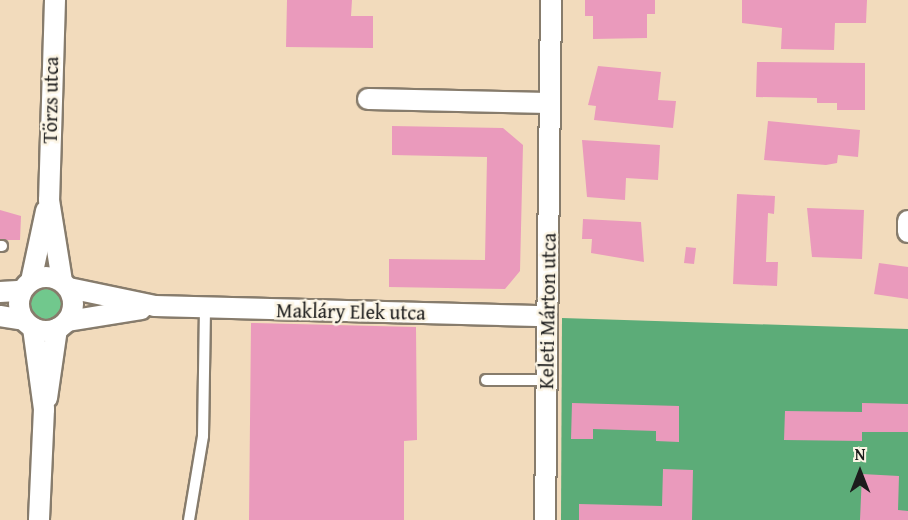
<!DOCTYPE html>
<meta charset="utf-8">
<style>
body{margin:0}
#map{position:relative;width:908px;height:520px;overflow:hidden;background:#f2dbbc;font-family:"Gentium Book Plus",serif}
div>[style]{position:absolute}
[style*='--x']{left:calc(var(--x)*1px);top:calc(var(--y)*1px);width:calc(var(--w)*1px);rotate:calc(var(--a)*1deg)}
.green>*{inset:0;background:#71c88d}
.round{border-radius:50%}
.forest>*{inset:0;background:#5cac78}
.building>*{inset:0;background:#ea9abc}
.roads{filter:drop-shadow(2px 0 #877c6c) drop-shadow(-2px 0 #877c6c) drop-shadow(0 2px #877c6c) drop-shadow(0 -2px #877c6c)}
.service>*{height:10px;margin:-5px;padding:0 5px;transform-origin:5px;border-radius:5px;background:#fff}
.minor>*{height:20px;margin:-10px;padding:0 10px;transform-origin:10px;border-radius:10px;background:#fff}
.minor>.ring{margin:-10px;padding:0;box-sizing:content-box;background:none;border:20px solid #fff;border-radius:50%}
span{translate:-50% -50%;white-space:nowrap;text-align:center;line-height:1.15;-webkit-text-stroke:5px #fcf5e5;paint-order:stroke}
.street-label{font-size:20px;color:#1c1c1c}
.north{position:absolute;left:830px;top:442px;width:60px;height:60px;-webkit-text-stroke:4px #fcf5e5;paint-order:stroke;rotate:0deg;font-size:16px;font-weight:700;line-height:24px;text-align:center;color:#1c1c1c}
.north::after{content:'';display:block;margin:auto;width:21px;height:27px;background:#1c1c1c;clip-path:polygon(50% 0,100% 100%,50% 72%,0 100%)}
</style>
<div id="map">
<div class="green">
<div class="round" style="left:29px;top:289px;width:34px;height:34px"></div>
</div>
<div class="forest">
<div style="clip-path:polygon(562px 318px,908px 329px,908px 520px,561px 520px)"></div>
</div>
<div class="building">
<div style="clip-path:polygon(287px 0,352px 0,351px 16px,373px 16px,373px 48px,286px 47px)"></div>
<div style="clip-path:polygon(585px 0,655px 0,655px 14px,647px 14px,647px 38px,593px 39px,593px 16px,585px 16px)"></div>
<div style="clip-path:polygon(742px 0,867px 0,866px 23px,835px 23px,834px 50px,781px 49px,782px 28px,742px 23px)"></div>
<div style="clip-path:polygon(757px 62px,865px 63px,865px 110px,837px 110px,837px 103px,817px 103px,817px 98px,756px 97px)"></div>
<div style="clip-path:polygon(598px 66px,661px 72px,658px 100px,676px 101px,673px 128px,594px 120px,596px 106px,588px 105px)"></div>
<div style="clip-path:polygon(768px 121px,860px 130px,858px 157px,838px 155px,837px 163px,826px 165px,764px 160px)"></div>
<div style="clip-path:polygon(392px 126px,503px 128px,523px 145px,520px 271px,505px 289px,389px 287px,389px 259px,485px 260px,487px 157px,392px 155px)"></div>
<div style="clip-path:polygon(582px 140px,660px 145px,658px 180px,626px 178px,625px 200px,587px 197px)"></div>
<div style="clip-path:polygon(737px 194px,775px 196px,774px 214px,768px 213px,766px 262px,778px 262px,777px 286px,733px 284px)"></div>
<div style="clip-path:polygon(807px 208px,864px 210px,862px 259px,812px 257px)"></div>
<div style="clip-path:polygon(0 210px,21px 216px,20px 240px,0 240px)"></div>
<div style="clip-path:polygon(583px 219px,641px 222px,644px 262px,591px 253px,592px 239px,582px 239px)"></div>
<div style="clip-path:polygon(686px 247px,696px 248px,694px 264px,684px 263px)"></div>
<div style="clip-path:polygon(879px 263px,908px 267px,908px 299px,874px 294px)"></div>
<div style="clip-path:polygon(251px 323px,416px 327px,417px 440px,404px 441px,404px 520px,249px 520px)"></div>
<div style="clip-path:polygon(572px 403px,679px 406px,679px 442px,656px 441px,656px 431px,593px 429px,593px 439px,571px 439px)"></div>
<div style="clip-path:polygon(862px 403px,908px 404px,908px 432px,862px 432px,862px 441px,784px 440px,785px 411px,862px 412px)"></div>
<div style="clip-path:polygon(663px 469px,693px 470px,692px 520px,579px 520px,579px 504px,662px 506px)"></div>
<div style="clip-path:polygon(862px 474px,899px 476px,898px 510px,908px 511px,908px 520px,860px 520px)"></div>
</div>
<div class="roads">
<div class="service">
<div style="--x:0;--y:246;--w:2;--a:0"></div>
<div style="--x:486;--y:380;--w:60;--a:0"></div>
<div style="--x:189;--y:520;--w:85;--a:-80.5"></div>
<div style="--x:203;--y:436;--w:128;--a:-89.1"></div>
</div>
<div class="minor">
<div style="--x:55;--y:0;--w:200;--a:91.7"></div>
<div style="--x:49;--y:200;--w:82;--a:80.9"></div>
<div style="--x:368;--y:99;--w:181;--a:1.3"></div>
<div style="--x:908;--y:221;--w:11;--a:90"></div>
<div class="ring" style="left:19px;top:277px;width:34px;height:34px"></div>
<div style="--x:31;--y:281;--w:72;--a:-77.9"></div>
<div style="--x:69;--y:288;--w:88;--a:11.8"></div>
<div style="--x:155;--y:306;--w:391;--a:1.5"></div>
<div style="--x:0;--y:292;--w:22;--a:-3"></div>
<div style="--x:0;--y:316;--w:24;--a:9"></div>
<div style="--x:68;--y:321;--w:74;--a:-9.3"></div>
<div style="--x:33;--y:328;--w:82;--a:82.3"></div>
<div style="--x:44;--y:409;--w:111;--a:92.6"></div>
<div style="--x:47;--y:398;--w:70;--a:-81.8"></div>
<div style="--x:545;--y:520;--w:520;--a:-89.34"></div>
</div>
</div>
<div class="street-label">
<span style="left:50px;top:100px;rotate:-89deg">Törzs utca</span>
<span style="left:351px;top:311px;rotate:1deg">Makláry Elek utca</span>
<span style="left:547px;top:311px;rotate:-89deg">Keleti Márton utca</span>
</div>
<div class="north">N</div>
</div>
